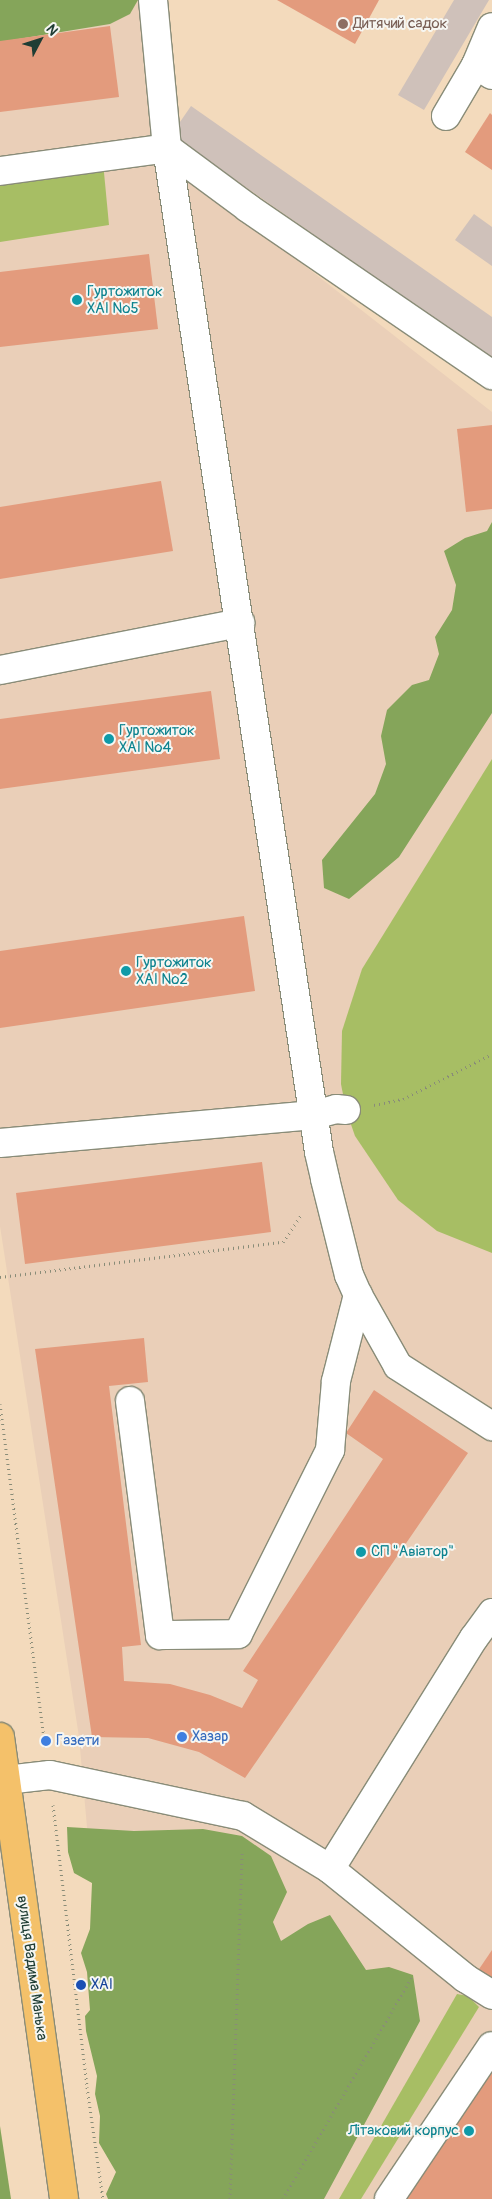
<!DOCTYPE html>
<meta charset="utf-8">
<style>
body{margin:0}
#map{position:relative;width:492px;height:2199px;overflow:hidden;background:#f3dabc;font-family:Pangolin,sans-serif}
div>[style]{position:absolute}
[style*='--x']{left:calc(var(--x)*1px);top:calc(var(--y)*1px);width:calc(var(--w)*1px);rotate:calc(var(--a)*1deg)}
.built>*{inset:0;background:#eacfb8}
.industrial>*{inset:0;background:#cfc1ba}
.green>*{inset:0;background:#a7be64}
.forest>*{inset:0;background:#85a55a}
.building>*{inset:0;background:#e39b7d}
.path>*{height:3px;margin-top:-1.5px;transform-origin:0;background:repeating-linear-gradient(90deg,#898c78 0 1px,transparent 0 5px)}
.roads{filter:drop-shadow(1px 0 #898c78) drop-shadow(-1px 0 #898c78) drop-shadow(0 1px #898c78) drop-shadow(0 -1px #898c78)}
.minor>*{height:28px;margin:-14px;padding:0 14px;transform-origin:14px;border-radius:14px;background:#fff}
.major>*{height:28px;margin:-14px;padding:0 14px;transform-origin:14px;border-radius:14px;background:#f4c16a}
.dots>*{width:14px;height:14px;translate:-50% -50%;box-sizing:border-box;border:2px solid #f6f6f2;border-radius:50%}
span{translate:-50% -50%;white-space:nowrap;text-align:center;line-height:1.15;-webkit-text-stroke:4px #f6f6f2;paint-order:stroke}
.education-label{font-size:15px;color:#785e54}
.left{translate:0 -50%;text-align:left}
.culture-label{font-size:15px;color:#0d838f}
.right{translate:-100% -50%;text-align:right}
.shop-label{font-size:15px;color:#366cbe}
.street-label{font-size:15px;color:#1f3d34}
.transit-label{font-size:15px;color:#164399}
.north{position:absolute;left:15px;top:15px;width:50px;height:50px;-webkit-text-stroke:4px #f6f6f2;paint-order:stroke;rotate:50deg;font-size:14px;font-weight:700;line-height:20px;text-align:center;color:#1f3d34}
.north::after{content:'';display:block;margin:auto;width:18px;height:22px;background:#1f3d34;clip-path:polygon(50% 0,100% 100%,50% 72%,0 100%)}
</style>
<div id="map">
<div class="built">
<div style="clip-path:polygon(0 0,148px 0,182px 170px,492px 412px,492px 2199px,120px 2199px,79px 1737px,0 1226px)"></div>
</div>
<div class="industrial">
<div style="clip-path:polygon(454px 0,489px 0,424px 110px,398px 95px)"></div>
<div style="clip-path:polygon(191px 106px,492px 317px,492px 359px,171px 135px)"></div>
<div style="clip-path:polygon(474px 214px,492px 227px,492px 266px,455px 240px)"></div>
</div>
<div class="green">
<div style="clip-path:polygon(103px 162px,109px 225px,0 242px,0 179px)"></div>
<div style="clip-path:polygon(492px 759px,492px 1253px,437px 1231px,398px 1200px,355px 1136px,346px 1110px,341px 1084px,342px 1031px,362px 969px)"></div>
<div style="clip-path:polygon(457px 1994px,468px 1996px,479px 2007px,361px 2199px,339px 2199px)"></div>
</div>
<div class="forest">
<div style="clip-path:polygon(0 0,138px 0,130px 14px,110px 24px,0 42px)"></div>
<div style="clip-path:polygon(492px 522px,492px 713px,399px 857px,349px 899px,324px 888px,322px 860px,375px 794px,386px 764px,381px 736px,387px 710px,412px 685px,429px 680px,439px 654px,435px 637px,452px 610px,456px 585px,444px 551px,465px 538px,487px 531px)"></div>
<div style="clip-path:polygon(67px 1827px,134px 1831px,203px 1829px,242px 1836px,271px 1856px,287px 1892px,273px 1922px,281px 1941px,308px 1924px,330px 1915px,366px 1970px,389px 1967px,413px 1975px,420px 2021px,324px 2199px,108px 2199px,106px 2194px,116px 2172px,99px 2143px,100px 2116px,95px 2094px,97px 2076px,86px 2031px,85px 2016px,90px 2010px,87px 1972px,81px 1953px,90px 1929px,92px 1883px,74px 1873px,68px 1852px)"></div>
<div style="clip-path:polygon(0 2126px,11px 2199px,0 2199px)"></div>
</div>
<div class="building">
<div style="clip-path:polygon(277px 0,379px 0,355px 44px)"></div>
<div style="clip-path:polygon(110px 26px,119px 97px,0 112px,0 41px)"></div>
<div style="clip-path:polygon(490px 113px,492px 115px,492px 170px,465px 152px)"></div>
<div style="clip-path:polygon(149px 254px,158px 329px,0 347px,0 272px)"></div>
<div style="clip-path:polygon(492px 425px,492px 509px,466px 512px,457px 429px)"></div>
<div style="clip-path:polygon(161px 481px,173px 551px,0 579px,0 507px)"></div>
<div style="clip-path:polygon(211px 691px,220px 759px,0 789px,0 719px)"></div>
<div style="clip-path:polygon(244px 916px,255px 991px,0 1028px,0 951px)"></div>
<div style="clip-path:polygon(262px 1162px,271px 1232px,25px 1264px,16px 1193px)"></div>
<div style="clip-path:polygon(144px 1338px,148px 1382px,109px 1386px,141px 1645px,122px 1647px,124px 1681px,170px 1684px,210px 1695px,242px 1708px,258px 1680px,243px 1671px,383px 1459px,346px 1433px,374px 1390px,468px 1453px,245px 1778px,199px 1752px,148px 1738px,92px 1737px,35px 1349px)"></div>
<div style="clip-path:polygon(492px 1950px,492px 1987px,475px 1975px)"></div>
<div style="clip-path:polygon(492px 2062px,492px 2199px,400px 2199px)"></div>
</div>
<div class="path">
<div style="--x:374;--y:1105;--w:30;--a:-12"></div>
<div style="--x:403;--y:1099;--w:100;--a:-26.8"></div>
<div style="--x:0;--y:1277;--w:285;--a:-7.1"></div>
<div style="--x:283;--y:1242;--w:34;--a:-56"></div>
<div style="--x:0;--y:1404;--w:346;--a:82.5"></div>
<div style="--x:53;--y:1805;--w:284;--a:83.1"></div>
<div style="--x:87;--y:2087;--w:113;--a:81.9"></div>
<div style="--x:230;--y:2199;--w:349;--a:-88"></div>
<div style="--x:283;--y:2199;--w:259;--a:-59.9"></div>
</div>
<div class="roads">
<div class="minor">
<div style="--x:153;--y:0;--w:149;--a:84.6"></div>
<div style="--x:167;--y:148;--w:1015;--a:81.39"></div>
<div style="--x:319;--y:1152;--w:28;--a:77"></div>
<div style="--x:325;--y:1179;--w:99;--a:76"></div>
<div style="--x:349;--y:1275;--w:22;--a:66"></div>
<div style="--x:358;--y:1295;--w:81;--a:60.6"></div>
<div style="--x:398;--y:1366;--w:112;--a:32.6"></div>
<div style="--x:476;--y:65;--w:41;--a:-67.2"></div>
<div style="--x:446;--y:116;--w:59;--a:-59.5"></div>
<div style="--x:476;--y:65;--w:19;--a:32"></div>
<div style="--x:0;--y:171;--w:169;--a:-7.8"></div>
<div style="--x:167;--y:148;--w:101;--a:36.5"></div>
<div style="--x:248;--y:208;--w:296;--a:34.4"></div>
<div style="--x:0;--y:670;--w:245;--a:-11.1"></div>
<div style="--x:0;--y:1143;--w:315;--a:-5.1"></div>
<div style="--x:314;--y:1115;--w:23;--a:-15"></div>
<div style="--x:336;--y:1109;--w:10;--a:6"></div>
<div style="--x:130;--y:1401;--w:236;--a:82.7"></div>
<div style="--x:160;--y:1635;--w:78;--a:-0.7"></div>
<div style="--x:238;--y:1634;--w:206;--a:-63.4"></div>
<div style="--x:330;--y:1450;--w:69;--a:-85"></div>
<div style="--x:336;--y:1381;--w:89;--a:-75.7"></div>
<div style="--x:6;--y:1780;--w:44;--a:-6.5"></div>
<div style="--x:50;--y:1775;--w:197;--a:12"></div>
<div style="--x:243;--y:1816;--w:102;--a:31.3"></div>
<div style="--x:330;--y:1869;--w:174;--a:38.9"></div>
<div style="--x:465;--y:1978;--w:32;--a:32"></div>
<div style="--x:330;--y:1869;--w:272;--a:-58.1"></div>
<div style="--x:474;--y:1638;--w:31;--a:-54"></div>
<div style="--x:389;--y:2199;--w:184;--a:-56.1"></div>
</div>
<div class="major">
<div style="--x:0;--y:1737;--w:466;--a:82.1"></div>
</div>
</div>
<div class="dots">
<div style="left:343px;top:24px;background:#8d6e63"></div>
<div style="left:77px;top:300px;background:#0f9aa8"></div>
<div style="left:109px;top:739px;background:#0f9aa8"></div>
<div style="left:126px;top:971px;background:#0f9aa8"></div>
<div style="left:361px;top:1552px;background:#0f9aa8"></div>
<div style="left:182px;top:1737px;background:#3f7fe0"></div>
<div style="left:46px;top:1741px;background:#3f7fe0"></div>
<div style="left:81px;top:1985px;background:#1a4fb4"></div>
<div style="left:469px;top:2131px;background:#0f9aa8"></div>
</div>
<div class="education-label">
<span class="left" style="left:353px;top:24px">Дитячий садок</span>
</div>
<div class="culture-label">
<span class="left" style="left:87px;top:300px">Гуртожиток<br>ХАІ №5</span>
<span class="left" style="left:119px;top:739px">Гуртожиток<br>ХАІ №4</span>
<span class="left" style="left:136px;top:971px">Гуртожиток<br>ХАІ №2</span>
<span class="left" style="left:371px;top:1552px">СП "Авіатор"</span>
<span class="right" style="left:459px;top:2131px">Літаковий корпус</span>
</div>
<div class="shop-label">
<span class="left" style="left:192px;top:1737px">Хазар</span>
<span class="left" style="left:56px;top:1741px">Газети</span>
</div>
<div class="street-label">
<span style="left:32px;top:1968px;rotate:82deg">вулиця Вадима Манька</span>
</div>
<div class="transit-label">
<span class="left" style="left:91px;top:1985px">ХАІ</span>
</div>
<div class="north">N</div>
</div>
